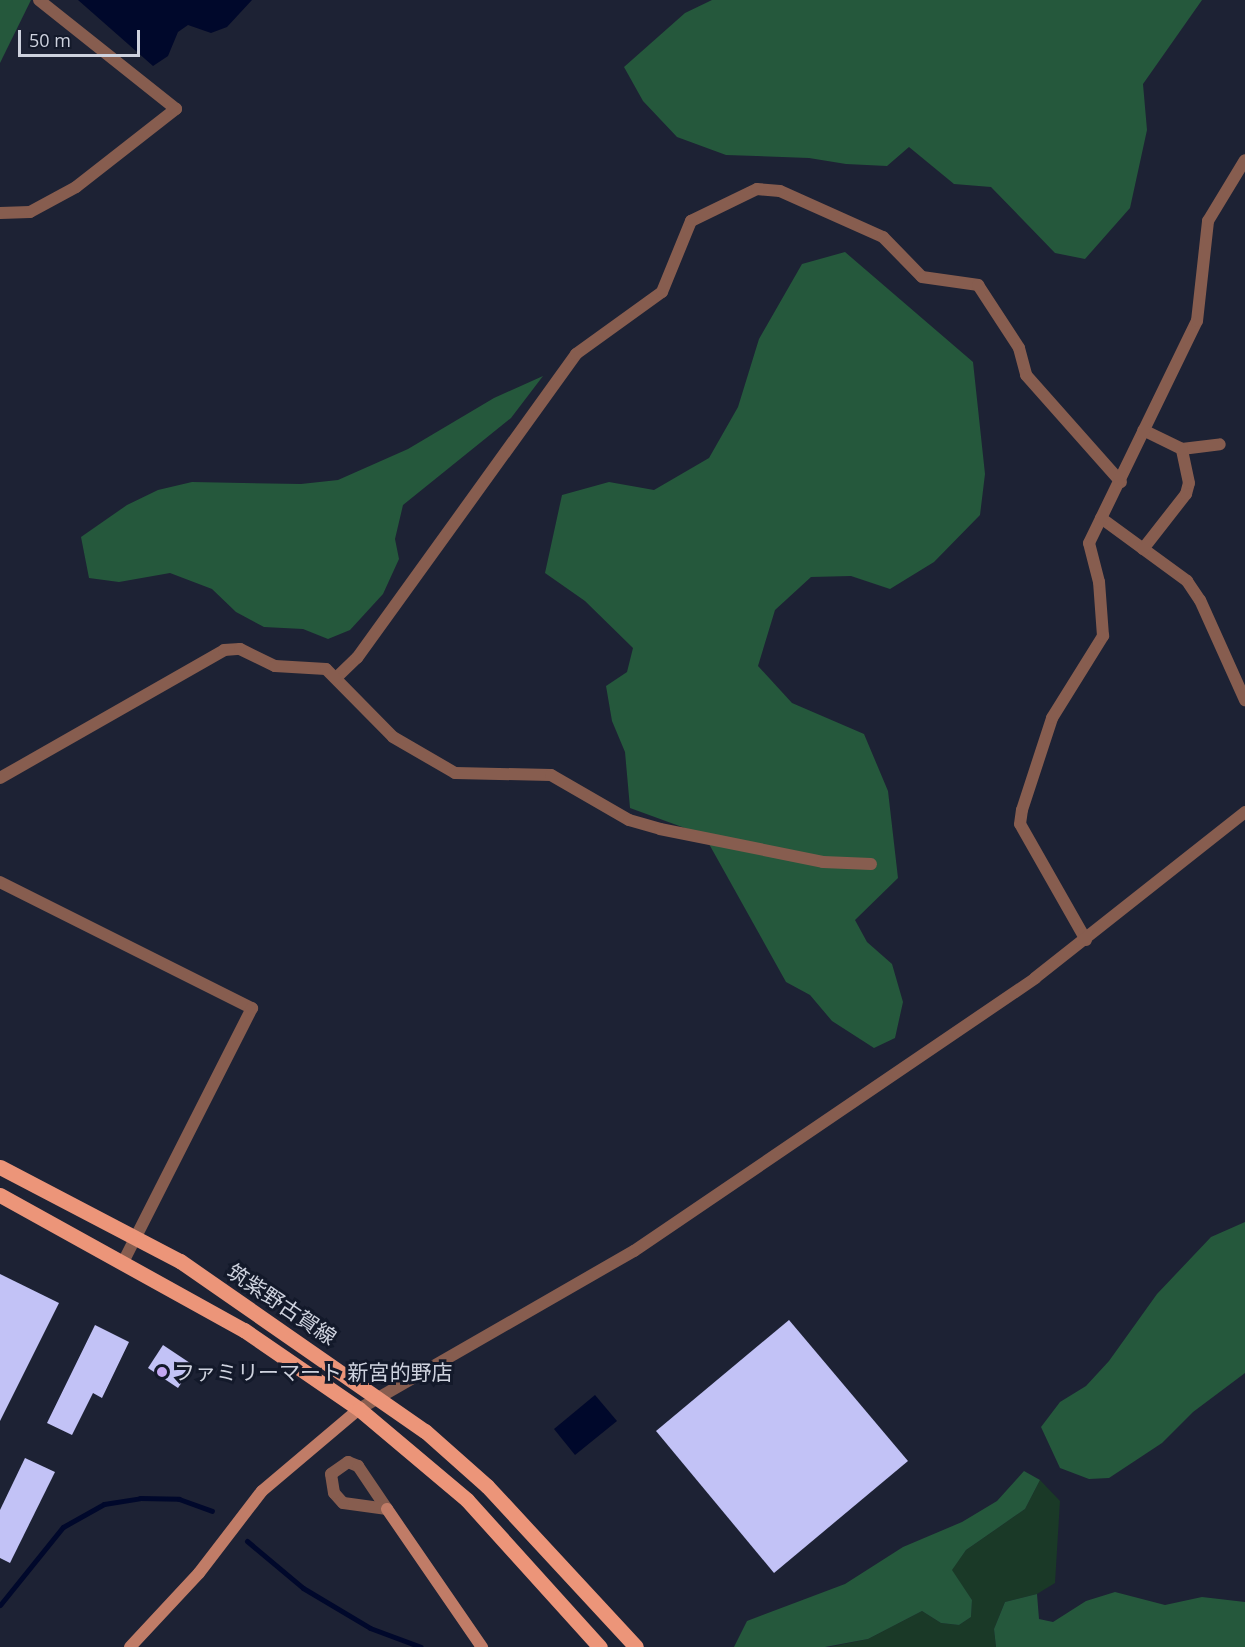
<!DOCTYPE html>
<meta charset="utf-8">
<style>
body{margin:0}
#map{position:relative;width:1245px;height:1647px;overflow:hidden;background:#1d2234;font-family:"Open Sans","Noto Sans JP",sans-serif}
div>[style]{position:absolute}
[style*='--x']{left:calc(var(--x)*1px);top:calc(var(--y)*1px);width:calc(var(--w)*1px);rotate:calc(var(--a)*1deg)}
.green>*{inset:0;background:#1a3927}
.forest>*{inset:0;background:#25583c}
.water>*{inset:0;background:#00082b}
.stream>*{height:5px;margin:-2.5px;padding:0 2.5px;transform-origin:2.5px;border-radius:2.5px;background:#00082b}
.building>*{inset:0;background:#c2c2f6}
.street>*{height:12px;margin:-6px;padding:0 6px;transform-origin:6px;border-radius:6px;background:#875d4f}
.secondary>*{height:12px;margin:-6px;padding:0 6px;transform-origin:6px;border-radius:6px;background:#c07c67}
.primary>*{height:15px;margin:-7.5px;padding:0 7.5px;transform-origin:7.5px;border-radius:7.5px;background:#ec9579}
.dots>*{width:16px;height:16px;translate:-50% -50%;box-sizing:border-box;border:3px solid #13192a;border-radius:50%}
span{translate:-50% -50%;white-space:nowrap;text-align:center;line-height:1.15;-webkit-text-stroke:6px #13192a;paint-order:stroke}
.street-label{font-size:21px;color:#ced2de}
.poi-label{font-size:21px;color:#ced2de}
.left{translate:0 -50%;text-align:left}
.scale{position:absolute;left:18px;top:30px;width:122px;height:27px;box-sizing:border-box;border:3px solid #ced2de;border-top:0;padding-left:8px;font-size:18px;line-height:21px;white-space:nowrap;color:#ced2de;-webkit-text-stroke:4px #13192a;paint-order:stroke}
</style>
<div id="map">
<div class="green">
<div style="clip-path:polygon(1040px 1480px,1060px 1501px,1055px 1583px,1037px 1594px,1005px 1602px,994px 1629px,996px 1647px,830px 1647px,868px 1639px,922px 1611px,941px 1623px,959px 1625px,971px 1617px,972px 1600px,951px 1570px,966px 1550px,1025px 1509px)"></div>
</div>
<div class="forest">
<div style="clip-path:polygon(0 0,31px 0,0 63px)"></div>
<div style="clip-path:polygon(712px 0,1202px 0,1143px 84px,1147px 130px,1130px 208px,1085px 259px,1055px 253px,991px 187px,954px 184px,909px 147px,887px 166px,846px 164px,809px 158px,726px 155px,677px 137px,643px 101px,624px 67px,685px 13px)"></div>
<div style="clip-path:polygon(845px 252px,973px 362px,985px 474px,980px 515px,934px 562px,890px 589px,851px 576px,811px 577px,775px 610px,758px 666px,792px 703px,864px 734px,888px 791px,898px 878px,855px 920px,867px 942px,892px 964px,903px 1002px,895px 1038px,874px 1048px,832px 1021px,810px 995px,786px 982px,704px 835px,630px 808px,625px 752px,612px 721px,606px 686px,627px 672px,633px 648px,585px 601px,545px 573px,562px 495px,609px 482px,654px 490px,709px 458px,738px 407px,759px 339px,802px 264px)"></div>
<div style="clip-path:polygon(543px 376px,511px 418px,403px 505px,395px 539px,399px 559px,383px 594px,350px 630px,328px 639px,303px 629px,264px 627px,236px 612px,212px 589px,170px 573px,119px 582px,89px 578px,81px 537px,127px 505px,158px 490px,192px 482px,301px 484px,338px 480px,408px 449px,494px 398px)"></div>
<div style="clip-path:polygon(1245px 1222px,1245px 1373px,1193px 1412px,1162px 1443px,1109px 1478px,1089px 1479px,1060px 1468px,1041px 1427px,1060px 1402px,1086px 1386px,1109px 1361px,1157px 1294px,1211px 1237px)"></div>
<div style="clip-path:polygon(1024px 1471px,1040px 1480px,1025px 1509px,966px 1550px,952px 1570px,972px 1600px,971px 1617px,959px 1625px,941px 1623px,922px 1611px,868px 1639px,825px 1647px,734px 1647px,747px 1621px,845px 1584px,903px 1547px,962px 1522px,997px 1501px)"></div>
<div style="clip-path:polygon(1115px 1592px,1165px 1605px,1202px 1597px,1245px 1602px,1245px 1647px,996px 1647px,994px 1629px,1005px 1602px,1037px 1594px,1039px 1619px,1053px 1622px,1086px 1601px)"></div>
</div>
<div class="water">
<div style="clip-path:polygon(78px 0,252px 0,227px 27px,211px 33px,188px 25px,178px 32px,168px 56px,153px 66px)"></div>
<div style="clip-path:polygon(595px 1395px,617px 1421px,575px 1455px,554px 1429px)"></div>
</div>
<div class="stream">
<div style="--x:247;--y:1541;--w:73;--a:40"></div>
<div style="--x:303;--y:1588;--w:78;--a:30.8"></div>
<div style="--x:370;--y:1628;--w:54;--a:20.4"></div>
<div style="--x:0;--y:1605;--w:100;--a:-51.1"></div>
<div style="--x:63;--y:1527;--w:47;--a:-29.3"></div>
<div style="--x:104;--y:1504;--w:36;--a:-9"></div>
<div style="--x:140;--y:1498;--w:39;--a:1"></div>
<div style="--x:179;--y:1499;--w:35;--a:20"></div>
</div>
<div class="building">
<div style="clip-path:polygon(0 1274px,59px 1303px,0 1421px)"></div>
<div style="clip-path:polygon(789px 1320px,908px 1461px,774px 1573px,656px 1431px)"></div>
<div style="clip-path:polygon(95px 1325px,129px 1342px,102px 1398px,93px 1393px,72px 1435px,47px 1423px)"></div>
<div style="clip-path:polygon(163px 1345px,193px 1365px,178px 1388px,148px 1368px)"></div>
<div style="clip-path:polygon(25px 1458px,55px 1472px,10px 1563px,0 1558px,0 1510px)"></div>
</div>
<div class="street">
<div style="--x:0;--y:213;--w:30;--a:-2"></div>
<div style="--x:30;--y:212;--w:52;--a:-28.5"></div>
<div style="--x:76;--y:187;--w:127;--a:-38"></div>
<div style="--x:176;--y:109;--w:175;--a:-141.5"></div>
<div style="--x:1182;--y:449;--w:38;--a:-7"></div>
<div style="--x:1101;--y:518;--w:107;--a:36.2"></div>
<div style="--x:1187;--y:581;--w:23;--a:56"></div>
<div style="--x:1200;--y:600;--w:110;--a:65.8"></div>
<div style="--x:1143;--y:549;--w:70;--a:-52"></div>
<div style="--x:1186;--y:494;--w:11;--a:-75"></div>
<div style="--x:1189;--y:483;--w:35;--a:-102"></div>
<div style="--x:1182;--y:449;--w:43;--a:-154"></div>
<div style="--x:337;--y:677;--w:28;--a:-44"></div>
<div style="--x:357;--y:658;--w:375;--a:-54.2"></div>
<div style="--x:576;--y:354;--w:106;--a:-35.8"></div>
<div style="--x:662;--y:292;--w:77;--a:-67.8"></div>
<div style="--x:691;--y:221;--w:73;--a:-25.9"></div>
<div style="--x:757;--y:189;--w:23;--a:5"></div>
<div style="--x:780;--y:191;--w:113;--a:24.1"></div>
<div style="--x:883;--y:237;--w:56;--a:45.7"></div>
<div style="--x:922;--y:277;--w:57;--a:8.1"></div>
<div style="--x:978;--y:285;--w:75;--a:56.9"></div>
<div style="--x:1019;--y:348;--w:28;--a:75"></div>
<div style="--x:1026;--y:375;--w:143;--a:48.4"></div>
<div style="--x:0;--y:778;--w:258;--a:-29.7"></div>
<div style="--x:224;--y:650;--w:16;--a:-4"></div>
<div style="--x:240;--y:649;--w:39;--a:26"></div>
<div style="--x:275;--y:666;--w:51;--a:3.4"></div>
<div style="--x:326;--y:669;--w:95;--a:45.4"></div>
<div style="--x:393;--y:737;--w:72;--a:30.1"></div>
<div style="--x:455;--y:773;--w:96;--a:1.2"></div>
<div style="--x:551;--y:775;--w:90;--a:30"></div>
<div style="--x:629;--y:820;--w:32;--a:16"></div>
<div style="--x:660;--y:829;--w:166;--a:11.4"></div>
<div style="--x:823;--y:862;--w:48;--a:2.4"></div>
<div style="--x:0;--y:882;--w:282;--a:26.6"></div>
<div style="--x:252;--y:1008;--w:283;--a:116.9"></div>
<div style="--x:1086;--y:940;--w:133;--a:-119.6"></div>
<div style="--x:1020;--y:824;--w:14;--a:-82"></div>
<div style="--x:1022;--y:810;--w:97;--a:-71.9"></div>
<div style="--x:1052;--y:718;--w:97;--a:-58.1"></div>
<div style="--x:1103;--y:636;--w:54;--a:-94.2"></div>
<div style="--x:1099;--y:582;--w:40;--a:-104.4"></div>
<div style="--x:1089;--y:543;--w:247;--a:-64.1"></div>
<div style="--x:1197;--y:321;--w:101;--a:-83.7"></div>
<div style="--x:1208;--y:221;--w:71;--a:-58.8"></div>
<div style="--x:359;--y:1409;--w:317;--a:-29.9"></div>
<div style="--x:634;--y:1251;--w:485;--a:-34.2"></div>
<div style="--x:1035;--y:978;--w:268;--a:-38.3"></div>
<div style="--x:348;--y:1462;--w:11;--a:22"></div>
<div style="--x:358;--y:1466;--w:52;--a:56"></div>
<div style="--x:387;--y:1509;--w:44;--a:-172.2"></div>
<div style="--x:343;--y:1503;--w:13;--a:-132"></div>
<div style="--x:334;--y:1493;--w:19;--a:-99"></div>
<div style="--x:331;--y:1474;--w:21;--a:-35"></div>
</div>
<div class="secondary">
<div style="--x:387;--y:1509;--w:168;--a:55.5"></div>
<div style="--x:130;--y:1647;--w:101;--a:-47"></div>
<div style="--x:199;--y:1573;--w:103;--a:-52.5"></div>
<div style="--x:262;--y:1491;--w:127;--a:-40.2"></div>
</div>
<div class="primary">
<div style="--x:0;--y:1167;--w:203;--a:27.6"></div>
<div style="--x:180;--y:1261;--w:298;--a:34.8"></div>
<div style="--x:425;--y:1431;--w:83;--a:41.6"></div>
<div style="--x:487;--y:1486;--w:219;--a:47.2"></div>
<div style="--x:0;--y:1195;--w:279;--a:29"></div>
<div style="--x:244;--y:1330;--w:140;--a:34.5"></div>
<div style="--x:359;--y:1409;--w:141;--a:40.1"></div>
<div style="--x:467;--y:1500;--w:198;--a:47.9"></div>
</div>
<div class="dots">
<div style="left:162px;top:1372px;background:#c3a7f2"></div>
</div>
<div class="street-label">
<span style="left:282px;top:1304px;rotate:34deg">筑紫野古賀線</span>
</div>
<div class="poi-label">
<span class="left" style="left:174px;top:1372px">ファミリーマート 新宮的野店</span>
</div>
<div class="scale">50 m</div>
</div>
